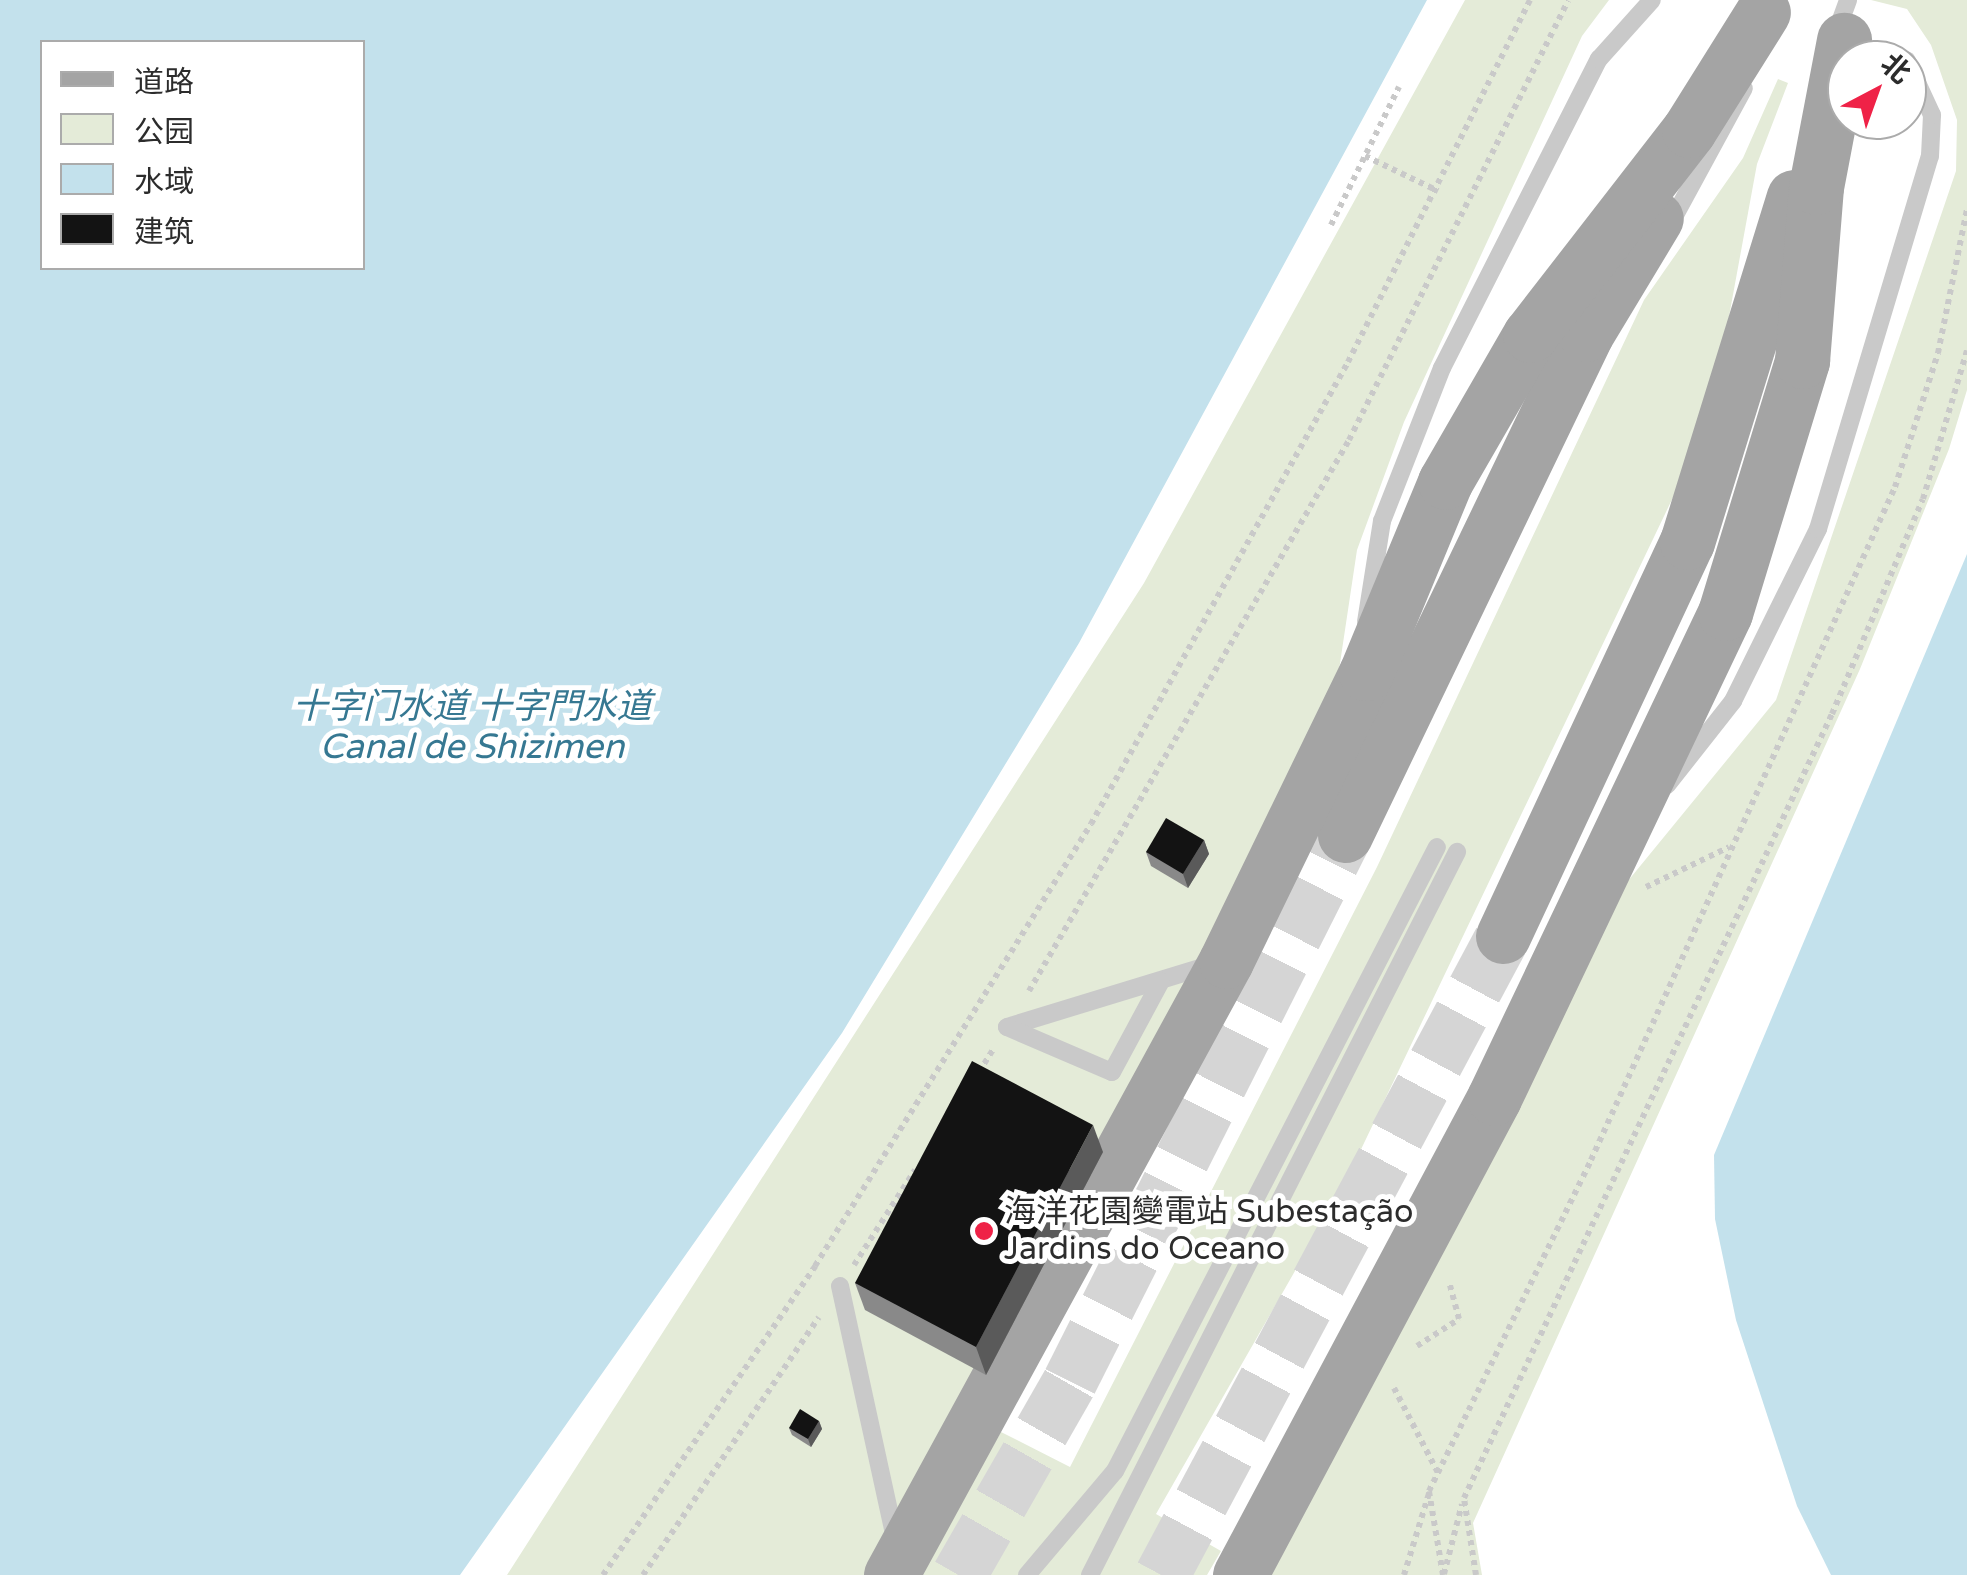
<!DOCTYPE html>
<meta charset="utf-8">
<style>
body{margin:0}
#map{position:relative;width:1967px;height:1575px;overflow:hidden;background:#fff;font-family:"Varela Round","Noto Sans SC",sans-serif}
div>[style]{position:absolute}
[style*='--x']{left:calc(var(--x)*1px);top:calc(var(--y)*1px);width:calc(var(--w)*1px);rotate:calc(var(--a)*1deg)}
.green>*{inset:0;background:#e4ebd8}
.water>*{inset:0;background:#c3e1ec}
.primary-tunnel>*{height:55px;margin-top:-27.5px;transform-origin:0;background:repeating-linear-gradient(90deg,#d5d5d5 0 55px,transparent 0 83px)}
.path>*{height:6px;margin-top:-3px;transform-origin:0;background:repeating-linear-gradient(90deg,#c9c9c9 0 5px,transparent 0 10px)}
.lane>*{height:18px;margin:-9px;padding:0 9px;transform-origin:9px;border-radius:9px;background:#c9c9c9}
.primary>*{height:55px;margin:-27.5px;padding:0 27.5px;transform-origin:27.5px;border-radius:27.5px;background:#a4a4a4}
.wall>*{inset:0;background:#898989}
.shaded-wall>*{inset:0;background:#5a5a5a}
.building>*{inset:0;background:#131313}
.dots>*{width:28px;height:28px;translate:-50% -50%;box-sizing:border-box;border:5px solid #fff;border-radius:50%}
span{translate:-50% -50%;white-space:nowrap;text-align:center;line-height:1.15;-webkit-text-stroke:10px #fff;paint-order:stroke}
.poi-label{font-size:32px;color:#2c2c2c}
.left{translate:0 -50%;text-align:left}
.water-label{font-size:35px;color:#367892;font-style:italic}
.legend{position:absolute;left:40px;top:40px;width:325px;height:230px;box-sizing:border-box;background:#fff;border:2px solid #ababab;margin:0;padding:12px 18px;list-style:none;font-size:30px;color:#2c2c2c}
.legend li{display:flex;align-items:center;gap:20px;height:50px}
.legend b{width:50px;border:2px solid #ababab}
.north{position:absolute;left:1827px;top:40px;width:100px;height:100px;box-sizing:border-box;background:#fff;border:2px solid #ababab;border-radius:50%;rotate:41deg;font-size:28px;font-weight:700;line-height:40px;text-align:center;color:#2c2c2c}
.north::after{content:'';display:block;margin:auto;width:35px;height:45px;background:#ef2247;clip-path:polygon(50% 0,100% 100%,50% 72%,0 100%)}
</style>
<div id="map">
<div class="green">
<div style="clip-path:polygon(1465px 0,1609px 0,1582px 36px,1404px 422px,1357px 550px,1339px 670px,1210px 942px,870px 1575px,507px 1575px,1144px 583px)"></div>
<div style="clip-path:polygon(1871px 0,1967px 0,1967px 390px,1949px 449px,1860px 669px,1473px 1523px,1482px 1575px,1267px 1575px,1623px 887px,1776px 700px,1956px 171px,1957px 120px,1931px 45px,1907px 9px)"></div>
<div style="clip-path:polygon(1778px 79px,1788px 83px,1757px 164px,1710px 420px,1343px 1187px,1156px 1514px,1221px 1551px,1207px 1575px,916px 1575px,1001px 1432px,1070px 1467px,1377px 867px,1644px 300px,1743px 158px)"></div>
</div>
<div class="water">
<div style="clip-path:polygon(evenodd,0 0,1427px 0,1079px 643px,842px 1033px,460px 1575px,0 1575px,0 0,42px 42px,362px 42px,362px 268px,42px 268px,42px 42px)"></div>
<div style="clip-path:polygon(1967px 554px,1967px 1575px,1831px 1575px,1797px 1506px,1736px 1320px,1715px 1219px,1714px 1155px)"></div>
</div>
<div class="primary-tunnel">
<div style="--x:959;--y:1575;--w:224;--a:-60.2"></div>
<div style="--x:1070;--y:1381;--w:611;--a:-63.27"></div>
<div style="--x:1162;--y:1575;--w:724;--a:-61.91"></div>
</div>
<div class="path">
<div style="--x:1365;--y:156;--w:81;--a:25.6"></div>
<div style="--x:1331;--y:225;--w:154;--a:-63.8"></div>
<div style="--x:1646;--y:887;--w:92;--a:-25.7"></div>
<div style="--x:1029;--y:991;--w:637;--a:-59.85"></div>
<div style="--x:1349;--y:440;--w:491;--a:-63.5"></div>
<div style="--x:979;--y:1072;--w:28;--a:-58"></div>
<div style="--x:854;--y:1265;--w:113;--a:-57.3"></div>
<div style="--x:1417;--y:1346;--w:50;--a:-32.7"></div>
<div style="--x:1459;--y:1319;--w:39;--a:-105"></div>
<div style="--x:1394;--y:1388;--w:96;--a:62.6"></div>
<div style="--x:1444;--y:1574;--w:72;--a:-75.6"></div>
<div style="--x:603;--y:1575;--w:375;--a:-55.5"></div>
<div style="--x:815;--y:1266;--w:521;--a:-58.02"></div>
<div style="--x:1091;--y:824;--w:529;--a:-60.91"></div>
<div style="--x:1348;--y:362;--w:405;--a:-63.3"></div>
<div style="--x:643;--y:1575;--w:312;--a:-55.7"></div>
<div style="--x:1404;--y:1575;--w:86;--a:-73"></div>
<div style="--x:1443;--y:1575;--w:85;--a:-99.5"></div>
<div style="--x:1429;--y:1491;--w:369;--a:-63.9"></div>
<div style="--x:1591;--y:1160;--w:738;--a:-65.69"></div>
<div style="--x:1895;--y:487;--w:141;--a:-72.2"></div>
<div style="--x:1938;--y:353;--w:147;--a:-78.6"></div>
<div style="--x:1476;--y:1575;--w:78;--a:-98.9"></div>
<div style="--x:1464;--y:1498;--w:866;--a:-64.86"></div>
<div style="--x:1832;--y:714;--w:233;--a:-67.1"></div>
<div style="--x:1923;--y:499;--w:155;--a:-73.5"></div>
</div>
<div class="lane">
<div style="--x:1835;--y:36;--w:38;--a:-70"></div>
<div style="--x:1668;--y:228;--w:159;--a:-61.5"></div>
<div style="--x:1366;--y:622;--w:102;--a:-81"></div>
<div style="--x:1382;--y:521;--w:164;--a:-68.6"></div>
<div style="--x:1442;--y:368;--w:347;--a:-63.1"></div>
<div style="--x:1599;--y:59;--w:79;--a:-48.1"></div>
<div style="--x:1667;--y:785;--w:107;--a:-51.8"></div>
<div style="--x:1733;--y:701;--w:192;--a:-63.7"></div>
<div style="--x:1818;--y:529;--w:389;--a:-73.3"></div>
<div style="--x:1930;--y:156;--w:41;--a:-87.2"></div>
<div style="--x:1932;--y:115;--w:60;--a:-114.8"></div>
<div style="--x:1007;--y:1027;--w:209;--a:-17"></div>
<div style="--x:1007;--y:1027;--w:114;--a:23.2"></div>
<div style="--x:1112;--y:1072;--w:103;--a:-61.7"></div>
<div style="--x:840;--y:1286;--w:259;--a:77.7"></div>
<div style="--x:1027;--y:1575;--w:136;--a:-49.8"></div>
<div style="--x:1115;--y:1471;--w:702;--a:-62.71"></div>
<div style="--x:1090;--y:1575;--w:811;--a:-63.09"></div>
</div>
<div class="primary">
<div style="--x:1345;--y:835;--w:556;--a:-64.31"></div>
<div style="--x:1586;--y:334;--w:135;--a:-58.9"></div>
<div style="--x:1503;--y:936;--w:435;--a:-65"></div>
<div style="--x:1687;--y:542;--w:361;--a:-72.8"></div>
<div style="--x:891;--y:1575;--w:699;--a:-61.38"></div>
<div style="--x:1226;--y:961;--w:320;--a:-64.1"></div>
<div style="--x:1366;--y:673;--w:207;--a:-67.5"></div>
<div style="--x:1445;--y:482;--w:170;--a:-60"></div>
<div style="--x:1530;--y:335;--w:259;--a:-52.2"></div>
<div style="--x:1689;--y:130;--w:139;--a:-57.9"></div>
<div style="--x:1240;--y:1575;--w:540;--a:-61.96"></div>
<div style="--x:1494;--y:1098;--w:537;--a:-64.53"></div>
<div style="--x:1725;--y:613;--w:264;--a:-73"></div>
<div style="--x:1802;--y:361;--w:175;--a:-85.4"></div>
<div style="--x:1816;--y:187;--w:150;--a:-79.2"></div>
</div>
<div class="wall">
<div style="clip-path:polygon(1204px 840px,1209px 854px,1188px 888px,1151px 866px,1146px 852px)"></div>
<div style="clip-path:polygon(1103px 1152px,986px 1375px,865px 1310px,855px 1283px)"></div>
<div style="clip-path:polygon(819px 1421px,822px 1429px,811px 1447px,792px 1435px,789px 1428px)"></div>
</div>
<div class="shaded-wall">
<div style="clip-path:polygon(1204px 840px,1209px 854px,1188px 888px,1183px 874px)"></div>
<div style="clip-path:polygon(1093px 1125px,1103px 1152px,986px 1375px,976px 1347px)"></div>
<div style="clip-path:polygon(819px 1421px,822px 1429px,811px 1447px,808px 1439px)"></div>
</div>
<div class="building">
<div style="clip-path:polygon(1166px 818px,1204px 840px,1183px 874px,1146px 852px)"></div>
<div style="clip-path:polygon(972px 1061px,1093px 1125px,976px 1347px,855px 1283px)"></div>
<div style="clip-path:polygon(800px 1409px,819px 1421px,808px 1439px,789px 1428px)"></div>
</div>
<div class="dots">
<div style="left:984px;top:1231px;background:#ef2247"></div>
</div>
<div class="poi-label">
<span class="left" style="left:1004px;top:1231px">海洋花園變電站 Subestação<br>Jardins do Oceano</span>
</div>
<div class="water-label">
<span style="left:472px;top:727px">十字门水道 十字門水道<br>Canal de Shizimen</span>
</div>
<ul class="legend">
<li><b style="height:12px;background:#a4a4a4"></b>道路</li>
<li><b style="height:28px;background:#e4ebd8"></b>公园</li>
<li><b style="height:28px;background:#c3e1ec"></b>水域</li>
<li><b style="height:28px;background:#131313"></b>建筑</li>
</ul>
<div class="north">北</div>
</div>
